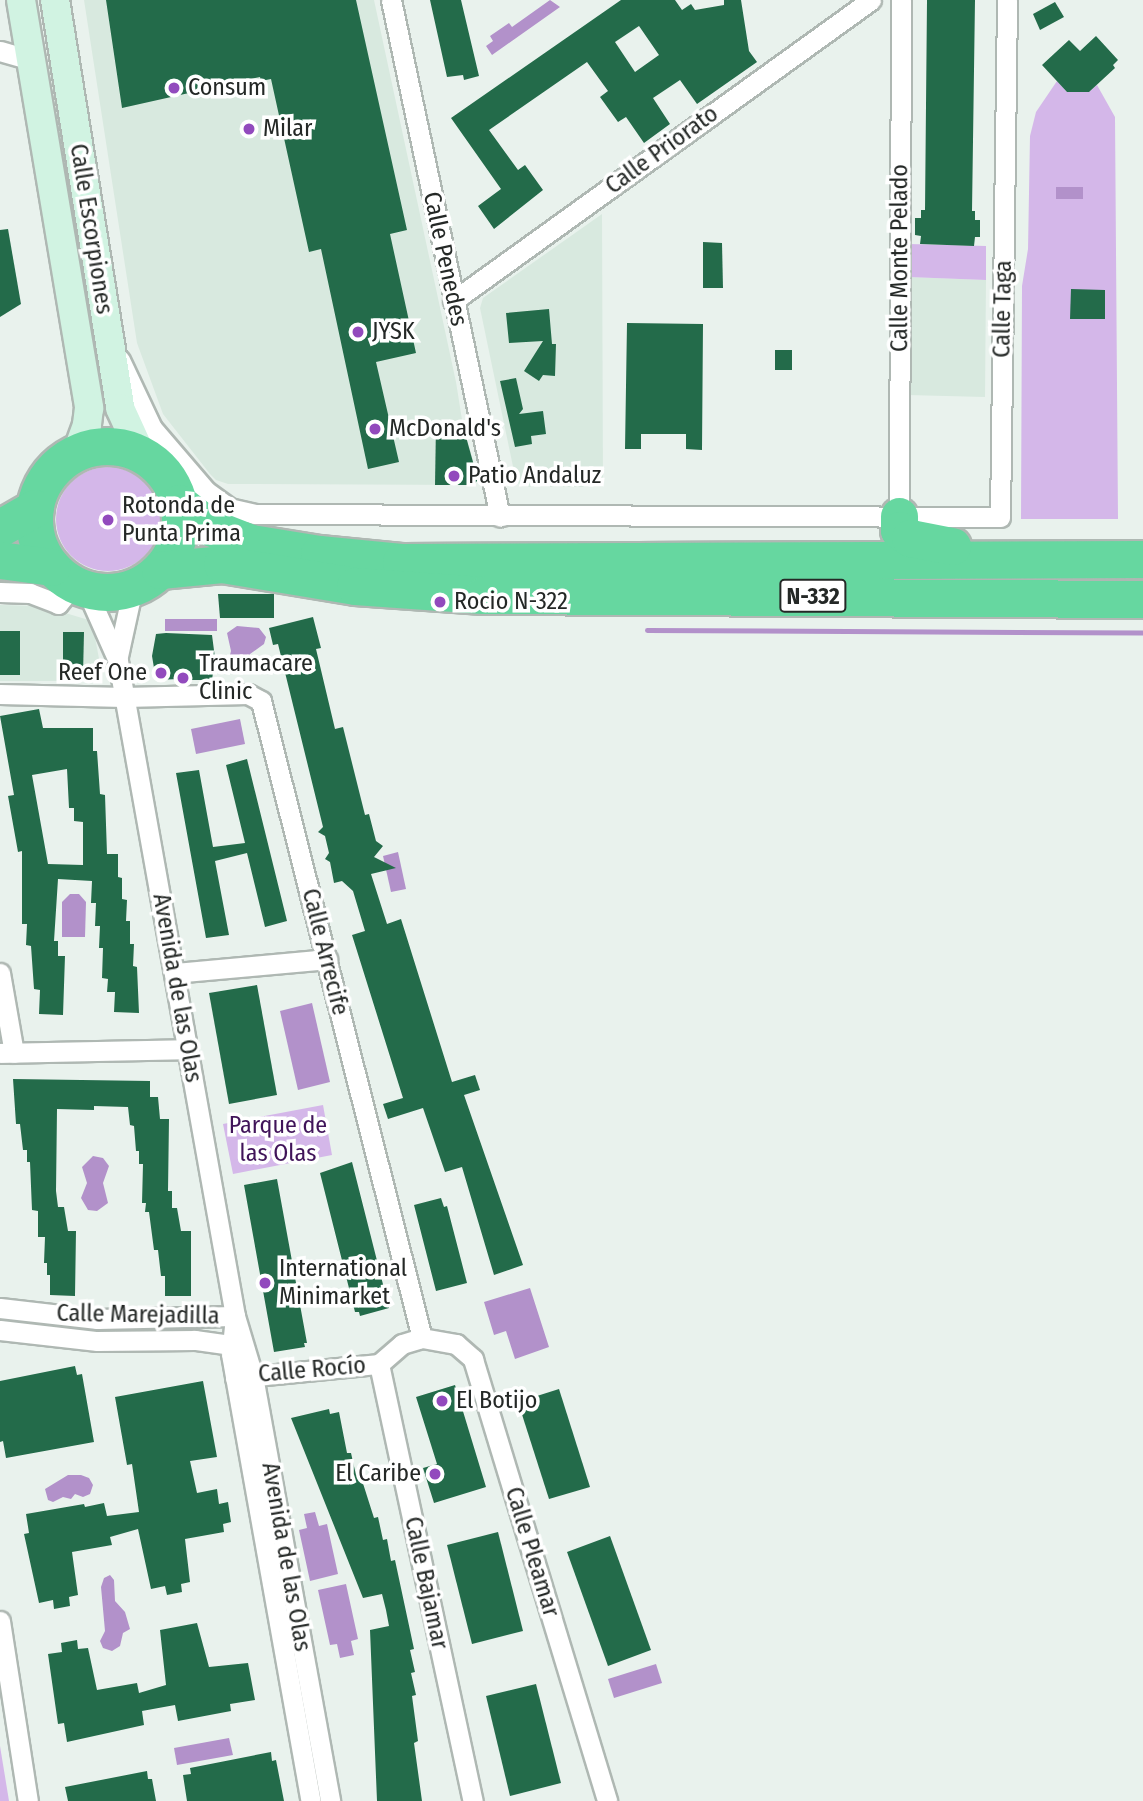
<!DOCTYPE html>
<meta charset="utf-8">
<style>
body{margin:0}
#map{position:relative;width:1143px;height:1801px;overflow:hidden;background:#e9f2ed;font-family:"Fira Sans Condensed",sans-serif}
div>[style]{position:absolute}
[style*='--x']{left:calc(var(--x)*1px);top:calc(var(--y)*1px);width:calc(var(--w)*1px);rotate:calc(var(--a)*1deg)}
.built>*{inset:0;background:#d8e9df}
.green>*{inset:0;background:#d4b7e9}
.round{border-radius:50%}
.water>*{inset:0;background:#b291ca}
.stream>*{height:5px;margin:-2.5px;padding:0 2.5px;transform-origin:2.5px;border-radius:2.5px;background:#b291ca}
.building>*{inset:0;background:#236b4a}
.roads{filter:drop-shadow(2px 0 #afb8b3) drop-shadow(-2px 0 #afb8b3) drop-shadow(0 2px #afb8b3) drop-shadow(0 -2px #afb8b3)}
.street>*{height:19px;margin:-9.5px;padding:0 9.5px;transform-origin:9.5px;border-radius:9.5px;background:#fff}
.secondary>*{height:28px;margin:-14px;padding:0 14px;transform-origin:14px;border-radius:14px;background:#d1f3e2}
.highway>*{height:37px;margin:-18.5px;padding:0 18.5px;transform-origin:18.5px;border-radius:18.5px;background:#66d7a0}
.highway>.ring{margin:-18.5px;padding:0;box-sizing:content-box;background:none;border:37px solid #66d7a0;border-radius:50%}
.dots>*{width:19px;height:19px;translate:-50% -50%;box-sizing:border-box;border:4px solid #fff;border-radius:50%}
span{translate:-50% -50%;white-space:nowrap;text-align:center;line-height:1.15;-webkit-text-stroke:7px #fff;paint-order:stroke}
.shield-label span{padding:2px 5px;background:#fff;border:2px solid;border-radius:5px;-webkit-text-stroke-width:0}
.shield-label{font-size:23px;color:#242826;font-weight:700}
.poi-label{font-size:24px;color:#242826}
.left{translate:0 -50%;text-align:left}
.right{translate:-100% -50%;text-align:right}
.street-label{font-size:24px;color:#242826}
.park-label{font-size:24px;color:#401459}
</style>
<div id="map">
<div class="built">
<div style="clip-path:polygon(84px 0,374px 0,456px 382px,463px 426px,477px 475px,473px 485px,228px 484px,216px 480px,210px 474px,163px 414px,137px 343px)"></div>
<div style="clip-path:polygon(602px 214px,603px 487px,522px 487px,516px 481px,480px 308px,483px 298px)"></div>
<div style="clip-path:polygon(908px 277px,986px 280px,985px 397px,907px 395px)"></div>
<div style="clip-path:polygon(0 605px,42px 606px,92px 621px,102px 675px,98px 681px,0 681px)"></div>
</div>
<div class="green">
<div style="clip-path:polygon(1057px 81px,1067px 92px,1089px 92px,1097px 85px,1115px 117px,1118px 519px,1021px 519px,1022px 286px,1028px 249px,1030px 136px,1036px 112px)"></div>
<div style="clip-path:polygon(909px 244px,986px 246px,986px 280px,908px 277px)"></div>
<div class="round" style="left:56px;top:467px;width:104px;height:104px"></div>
<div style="clip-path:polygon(323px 1105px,332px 1155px,233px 1174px,223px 1124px)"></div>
<div style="clip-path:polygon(0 1746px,9px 1801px,0 1801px)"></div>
</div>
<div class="water">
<div style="clip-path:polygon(550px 0,560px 7px,492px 55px,486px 46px,493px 41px,490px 36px,509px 23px,512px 27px)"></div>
<div style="clip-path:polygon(1056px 187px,1083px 187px,1083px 199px,1056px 199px)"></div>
<div style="clip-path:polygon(165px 619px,217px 619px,217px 631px,165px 631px)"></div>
<div style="clip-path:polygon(237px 626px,259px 628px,266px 637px,264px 644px,250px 654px,247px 669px,239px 672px,232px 670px,228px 663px,231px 651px,227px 633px)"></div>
<div style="clip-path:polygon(240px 719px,245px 744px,196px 754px,191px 729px)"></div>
<div style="clip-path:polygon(398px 852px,406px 889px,391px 892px,383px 856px)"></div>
<div style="clip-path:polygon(70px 894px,79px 894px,86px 902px,85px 937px,62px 937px,62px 902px)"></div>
<div style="clip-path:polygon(312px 1003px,330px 1082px,298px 1090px,280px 1011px)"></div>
<div style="clip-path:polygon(93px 1156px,103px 1158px,109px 1166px,103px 1183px,108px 1203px,97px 1211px,88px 1210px,81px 1198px,87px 1183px,82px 1167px)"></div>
<div style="clip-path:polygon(530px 1288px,549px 1347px,515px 1359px,506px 1331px,494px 1335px,484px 1302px)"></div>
<div style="clip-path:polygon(68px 1475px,81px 1475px,89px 1478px,93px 1485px,90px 1494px,83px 1497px,75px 1494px,71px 1499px,63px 1497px,53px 1502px,48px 1500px,45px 1489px)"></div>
<div style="clip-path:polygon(315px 1512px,319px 1526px,327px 1524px,338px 1574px,310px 1581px,299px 1530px,307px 1528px,304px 1514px)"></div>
<div style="clip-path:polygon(110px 1575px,114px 1580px,115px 1601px,125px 1612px,130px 1629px,123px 1633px,120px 1646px,112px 1651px,103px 1648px,100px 1641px,105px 1631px,101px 1587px,104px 1578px)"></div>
<div style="clip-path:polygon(346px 1584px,358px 1639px,351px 1641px,354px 1655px,340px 1658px,337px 1644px,330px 1645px,318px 1590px)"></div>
<div style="clip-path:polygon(656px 1664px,662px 1683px,614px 1698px,608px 1679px)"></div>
<div style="clip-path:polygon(229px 1738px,233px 1755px,177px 1765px,174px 1748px)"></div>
</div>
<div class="stream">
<div style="--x:647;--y:630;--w:496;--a:0.3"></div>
</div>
<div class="building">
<div style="clip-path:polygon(106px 0,356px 0,407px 230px,390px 234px,416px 353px,376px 362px,399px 462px,368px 469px,321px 249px,309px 252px,271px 79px,261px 81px,260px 77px,122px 108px)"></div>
<div style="clip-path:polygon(430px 0,461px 0,479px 76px,464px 80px,463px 75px,447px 77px)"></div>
<div style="clip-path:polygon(evenodd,621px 0,675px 0,682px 10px,691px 4px,695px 10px,724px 5px,724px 0,741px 0,749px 51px,757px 62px,697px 104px,680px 80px,653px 98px,670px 124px,644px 143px,626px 117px,618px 122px,600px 97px,608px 91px,587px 62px,489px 130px,518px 170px,525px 165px,543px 190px,494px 229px,478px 206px,501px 189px,451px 118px,621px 0,639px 26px,659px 55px,635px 72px,615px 42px,639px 26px)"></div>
<div style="clip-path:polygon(927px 0,975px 0,972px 211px,975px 211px,975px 220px,980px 220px,980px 237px,975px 237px,974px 246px,920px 244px,921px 236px,915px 235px,915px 218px,921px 218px,921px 210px,925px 210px)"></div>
<div style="clip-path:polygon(1055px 2px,1064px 17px,1040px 30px,1033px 14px)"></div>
<div style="clip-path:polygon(1096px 36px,1118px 60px,1113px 65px,1115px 68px,1089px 92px,1067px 92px,1042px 65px,1069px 40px,1080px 51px)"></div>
<div style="clip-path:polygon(8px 229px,21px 304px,0 317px,0 230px)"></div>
<div style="clip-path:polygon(703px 242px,722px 243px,723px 288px,703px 288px)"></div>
<div style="clip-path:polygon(1071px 289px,1105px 290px,1105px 319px,1070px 319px)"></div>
<div style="clip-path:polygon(549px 309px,552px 344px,556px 344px,555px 376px,543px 375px,539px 381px,524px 371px,543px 341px,509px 343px,506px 313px)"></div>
<div style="clip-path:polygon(627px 323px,703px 324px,702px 450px,686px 449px,686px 434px,641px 434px,641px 449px,625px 449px)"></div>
<div style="clip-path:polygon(775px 350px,792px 350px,792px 370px,775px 370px)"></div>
<div style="clip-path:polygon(516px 378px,523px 409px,519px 414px,543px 411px,546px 434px,531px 436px,532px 444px,515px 447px,500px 381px)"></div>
<div style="clip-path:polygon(436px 425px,463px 426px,478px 480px,473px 485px,435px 485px)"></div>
<div style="clip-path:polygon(218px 594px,274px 594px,274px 618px,220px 618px)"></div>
<div style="clip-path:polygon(313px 617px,321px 648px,316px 649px,335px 729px,343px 727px,365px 815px,369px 814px,376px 841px,383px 846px,374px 857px,396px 868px,371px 874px,387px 924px,401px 919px,452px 1082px,475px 1075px,480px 1090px,464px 1095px,523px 1265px,494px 1275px,462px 1167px,445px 1172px,423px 1108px,388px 1119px,383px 1104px,403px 1098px,352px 935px,365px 931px,353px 891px,342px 881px,334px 883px,330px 862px,325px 859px,329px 853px,325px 836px,318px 832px,323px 827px,278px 644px,273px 645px,269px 628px)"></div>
<div style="clip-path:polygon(0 631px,20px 631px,20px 675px,0 675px)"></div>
<div style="clip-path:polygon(63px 632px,84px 632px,83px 675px,63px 675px)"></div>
<div style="clip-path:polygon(166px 633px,212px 635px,215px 658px,212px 680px,188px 680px,183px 683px,179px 679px,156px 680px,152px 656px,156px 634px)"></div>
<div style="clip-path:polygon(evenodd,39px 709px,43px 728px,93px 728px,93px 751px,97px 751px,100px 794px,105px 795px,107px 854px,118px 854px,118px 877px,122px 878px,122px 899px,127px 900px,126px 921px,130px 921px,130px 944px,134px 944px,133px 966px,137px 967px,139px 1013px,114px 1012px,115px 992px,107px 992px,108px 979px,102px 978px,103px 948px,99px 948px,100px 926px,95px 926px,96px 903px,91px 903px,92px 881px,58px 879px,54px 941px,58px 941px,58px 956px,65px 956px,63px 1015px,39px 1014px,40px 990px,34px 989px,31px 946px,26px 945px,27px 924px,22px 924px,22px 851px,18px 852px,8px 796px,14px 795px,0 716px,39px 709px,67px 769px,69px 808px,74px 808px,74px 821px,83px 822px,83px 865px,48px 864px,32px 775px,67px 769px)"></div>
<div style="clip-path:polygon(247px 759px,287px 921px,265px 927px,247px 853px,215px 861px,229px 935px,206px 938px,176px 773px,199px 770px,213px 847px,245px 843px,226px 765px)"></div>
<div style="clip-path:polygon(257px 985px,277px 1095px,229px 1104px,209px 993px)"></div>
<div style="clip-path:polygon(13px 1079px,150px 1081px,150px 1097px,158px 1097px,160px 1119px,169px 1119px,168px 1191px,172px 1191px,172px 1208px,177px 1208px,181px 1231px,191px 1231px,191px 1296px,165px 1296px,165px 1276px,161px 1276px,158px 1250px,154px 1250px,149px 1212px,145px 1212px,146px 1203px,142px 1203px,143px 1164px,139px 1164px,139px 1151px,136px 1151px,134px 1126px,130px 1125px,128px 1107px,94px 1106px,94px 1110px,57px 1109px,56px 1191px,58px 1207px,64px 1207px,68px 1231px,76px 1231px,75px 1296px,50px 1295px,50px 1275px,47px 1275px,47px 1263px,44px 1263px,45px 1237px,38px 1237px,38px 1211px,32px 1210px,30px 1162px,27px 1162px,27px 1150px,23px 1150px,20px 1124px,16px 1124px)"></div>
<div style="clip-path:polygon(352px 1162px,389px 1308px,360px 1316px,359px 1312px,355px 1312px,320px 1173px)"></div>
<div style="clip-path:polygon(277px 1179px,307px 1343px,304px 1343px,305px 1347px,274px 1352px,244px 1185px)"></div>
<div style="clip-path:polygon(441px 1198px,444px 1207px,447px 1206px,467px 1283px,436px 1291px,414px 1205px)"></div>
<div style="clip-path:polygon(75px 1366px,77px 1375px,82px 1374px,94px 1442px,6px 1458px,3px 1441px,0 1442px,0 1381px)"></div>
<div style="clip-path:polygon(203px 1381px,217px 1457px,190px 1461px,197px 1493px,217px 1489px,219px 1504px,228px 1502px,231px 1522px,223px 1524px,224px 1532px,185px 1539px,190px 1582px,181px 1584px,182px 1592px,167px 1595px,165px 1586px,151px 1589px,138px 1529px,110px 1537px,112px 1545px,72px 1552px,78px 1595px,69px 1597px,70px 1606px,54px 1609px,53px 1600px,39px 1603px,24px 1534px,29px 1533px,26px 1514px,84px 1504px,85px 1507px,104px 1503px,107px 1516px,139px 1512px,132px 1464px,127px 1465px,115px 1397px)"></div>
<div style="clip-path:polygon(455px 1385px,486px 1487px,434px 1503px,423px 1468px,437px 1464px,416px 1397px)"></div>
<div style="clip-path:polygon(559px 1389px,590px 1487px,549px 1499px,518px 1402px)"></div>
<div style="clip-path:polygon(329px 1409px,330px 1414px,339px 1412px,347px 1453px,351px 1453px,356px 1475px,360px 1474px,374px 1518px,378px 1517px,383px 1540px,387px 1539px,391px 1561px,395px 1560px,414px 1649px,410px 1650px,415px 1672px,411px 1673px,416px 1695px,412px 1696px,418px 1741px,414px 1743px,422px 1801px,377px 1801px,370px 1630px,389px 1626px,386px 1610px,382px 1594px,363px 1598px,291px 1418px)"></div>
<div style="clip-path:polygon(498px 1532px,523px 1631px,472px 1644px,447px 1545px)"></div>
<div style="clip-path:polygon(610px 1536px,651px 1650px,608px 1666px,567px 1552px)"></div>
<div style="clip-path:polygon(197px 1623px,209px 1667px,248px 1663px,255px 1700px,230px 1704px,231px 1711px,178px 1721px,175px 1705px,142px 1711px,144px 1725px,67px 1742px,64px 1723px,58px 1724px,48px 1654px,62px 1652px,61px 1643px,77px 1640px,78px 1649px,88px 1648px,97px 1690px,137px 1683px,139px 1693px,166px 1685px,160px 1630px)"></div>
<div style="clip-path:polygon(536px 1684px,561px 1783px,510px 1796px,486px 1696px)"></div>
<div style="clip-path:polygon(271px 1752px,272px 1761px,276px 1760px,284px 1801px,187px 1801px,183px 1775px,191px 1774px,190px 1768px)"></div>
<div style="clip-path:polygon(147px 1771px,148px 1779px,152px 1779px,156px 1801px,68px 1801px,65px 1787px)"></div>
</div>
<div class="roads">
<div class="street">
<div style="--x:391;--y:0;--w:528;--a:78.09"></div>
<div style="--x:0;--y:51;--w:32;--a:16"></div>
<div style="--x:453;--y:301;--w:515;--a:-35.76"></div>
<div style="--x:120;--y:360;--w:75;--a:64.8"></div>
<div style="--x:152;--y:428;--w:83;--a:49.4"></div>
<div style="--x:206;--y:491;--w:29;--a:36"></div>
<div style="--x:229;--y:508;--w:26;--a:13"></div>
<div style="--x:254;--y:514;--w:746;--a:0.23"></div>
<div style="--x:1000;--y:517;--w:517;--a:-89.22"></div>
<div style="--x:899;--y:516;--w:516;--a:-89.78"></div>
<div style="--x:86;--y:589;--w:79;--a:66"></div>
<div style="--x:118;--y:661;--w:665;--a:79.87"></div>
<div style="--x:235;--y:1316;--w:63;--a:73.3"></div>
<div style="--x:253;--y:1376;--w:432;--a:79.7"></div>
<div style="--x:0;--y:592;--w:30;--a:2"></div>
<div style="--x:30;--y:593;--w:30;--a:21"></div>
<div style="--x:58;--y:604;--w:26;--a:-51"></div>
<div style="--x:118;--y:656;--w:56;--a:-77.7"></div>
<div style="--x:130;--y:601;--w:17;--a:-65"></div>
<div style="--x:0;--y:694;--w:124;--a:1.4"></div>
<div style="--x:124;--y:697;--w:124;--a:-1.4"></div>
<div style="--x:248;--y:694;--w:15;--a:28"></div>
<div style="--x:261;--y:701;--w:657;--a:75.82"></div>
<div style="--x:0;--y:973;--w:81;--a:80.1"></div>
<div style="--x:174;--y:973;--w:154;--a:-5.2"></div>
<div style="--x:0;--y:1053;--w:187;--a:-1.2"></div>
<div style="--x:0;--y:1308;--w:98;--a:6.5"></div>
<div style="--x:97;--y:1319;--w:138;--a:-1.2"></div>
<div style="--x:235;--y:1317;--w:37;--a:96"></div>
<div style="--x:231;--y:1354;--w:454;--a:79.9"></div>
<div style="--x:0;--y:1330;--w:98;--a:6.5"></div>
<div style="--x:97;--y:1341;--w:98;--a:-0.6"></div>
<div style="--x:195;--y:1340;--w:35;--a:8"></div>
<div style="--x:379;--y:1364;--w:447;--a:77.9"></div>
<div style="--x:235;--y:1378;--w:145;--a:-5.6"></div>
<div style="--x:379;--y:1364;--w:30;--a:-41"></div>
<div style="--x:402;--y:1344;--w:21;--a:-17"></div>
<div style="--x:422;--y:1338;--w:35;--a:10"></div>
<div style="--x:456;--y:1344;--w:23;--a:41"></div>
<div style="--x:473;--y:1359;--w:462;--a:73.1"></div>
<div style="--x:0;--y:1621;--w:182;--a:81.2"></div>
</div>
<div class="secondary">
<div style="--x:21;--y:0;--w:414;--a:80.5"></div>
<div style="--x:89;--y:408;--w:17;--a:97"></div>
<div style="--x:87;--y:425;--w:29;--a:110"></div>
<div style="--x:55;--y:0;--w:413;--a:80.9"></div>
<div style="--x:120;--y:408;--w:51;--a:65.5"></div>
</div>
<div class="highway">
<div class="ring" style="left:34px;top:446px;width:109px;height:109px"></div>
<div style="--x:179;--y:503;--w:39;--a:38"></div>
<div style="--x:210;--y:527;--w:44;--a:21.3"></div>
<div style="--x:251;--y:543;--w:69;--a:9.2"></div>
<div style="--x:319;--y:554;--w:82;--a:5.6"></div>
<div style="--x:401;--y:562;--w:742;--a:-0.23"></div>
<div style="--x:899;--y:516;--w:14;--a:90"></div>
<div style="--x:899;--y:530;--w:14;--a:36"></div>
<div style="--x:910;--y:538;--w:43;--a:10.8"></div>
<div style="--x:0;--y:528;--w:40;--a:-29.7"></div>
<div style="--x:0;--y:560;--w:52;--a:7.7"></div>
<div style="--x:160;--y:570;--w:62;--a:-5.5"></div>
<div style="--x:222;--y:564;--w:135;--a:9.4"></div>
<div style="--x:355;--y:586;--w:128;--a:4"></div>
<div style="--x:483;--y:595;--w:660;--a:0.35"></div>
</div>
</div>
<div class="dots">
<div style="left:174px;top:88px;background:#924abd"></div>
<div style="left:249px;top:129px;background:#924abd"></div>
<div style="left:358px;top:332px;background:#924abd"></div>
<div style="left:375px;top:429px;background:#924abd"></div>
<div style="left:454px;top:476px;background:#924abd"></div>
<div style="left:108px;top:520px;background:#924abd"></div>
<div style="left:440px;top:602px;background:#924abd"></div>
<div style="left:161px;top:673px;background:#924abd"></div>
<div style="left:183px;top:678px;background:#924abd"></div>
<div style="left:265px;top:1283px;background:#924abd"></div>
<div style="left:442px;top:1401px;background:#924abd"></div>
<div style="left:435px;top:1474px;background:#924abd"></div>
</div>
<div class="shield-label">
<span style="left:813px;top:596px">N-332</span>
</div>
<div class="poi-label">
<span class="left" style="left:188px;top:88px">Consum</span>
<span class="left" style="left:263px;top:129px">Milar</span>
<span class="left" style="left:372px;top:332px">JYSK</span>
<span class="left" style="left:389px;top:429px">McDonald's</span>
<span class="left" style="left:468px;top:476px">Patio Andaluz</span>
<span class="left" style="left:122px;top:520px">Rotonda de<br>Punta Prima</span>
<span class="left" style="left:454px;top:602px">Rocio N-322</span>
<span class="left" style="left:199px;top:678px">Traumacare<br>Clinic</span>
<span class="right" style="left:147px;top:673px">Reef One</span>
<span class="left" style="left:279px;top:1283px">International<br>Minimarket</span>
<span class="left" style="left:456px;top:1401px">El Botijo</span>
<span class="right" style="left:421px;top:1474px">El Caribe</span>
</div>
<div class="street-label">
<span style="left:662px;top:150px;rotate:-36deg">Calle Priorato</span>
<span style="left:91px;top:229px;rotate:81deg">Calle Escorpiones</span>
<span style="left:900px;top:258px;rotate:-90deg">Calle Monte Pelado</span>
<span style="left:445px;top:259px;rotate:78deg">Calle Penedes</span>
<span style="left:1003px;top:309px;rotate:-89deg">Calle Taga</span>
<span style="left:325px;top:952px;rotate:76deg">Calle Arrecife</span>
<span style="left:177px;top:988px;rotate:80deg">Avenida de las Olas</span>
<span style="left:138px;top:1315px;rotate:1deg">Calle Marejadilla</span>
<span style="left:312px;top:1370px;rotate:-5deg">Calle Rocío</span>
<span style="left:532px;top:1552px;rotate:73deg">Calle Pleamar</span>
<span style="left:286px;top:1557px;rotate:80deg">Avenida de las Olas</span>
<span style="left:426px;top:1583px;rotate:78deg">Calle Bajamar</span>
</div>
<div class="park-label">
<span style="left:278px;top:1140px">Parque de<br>las Olas</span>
</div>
</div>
